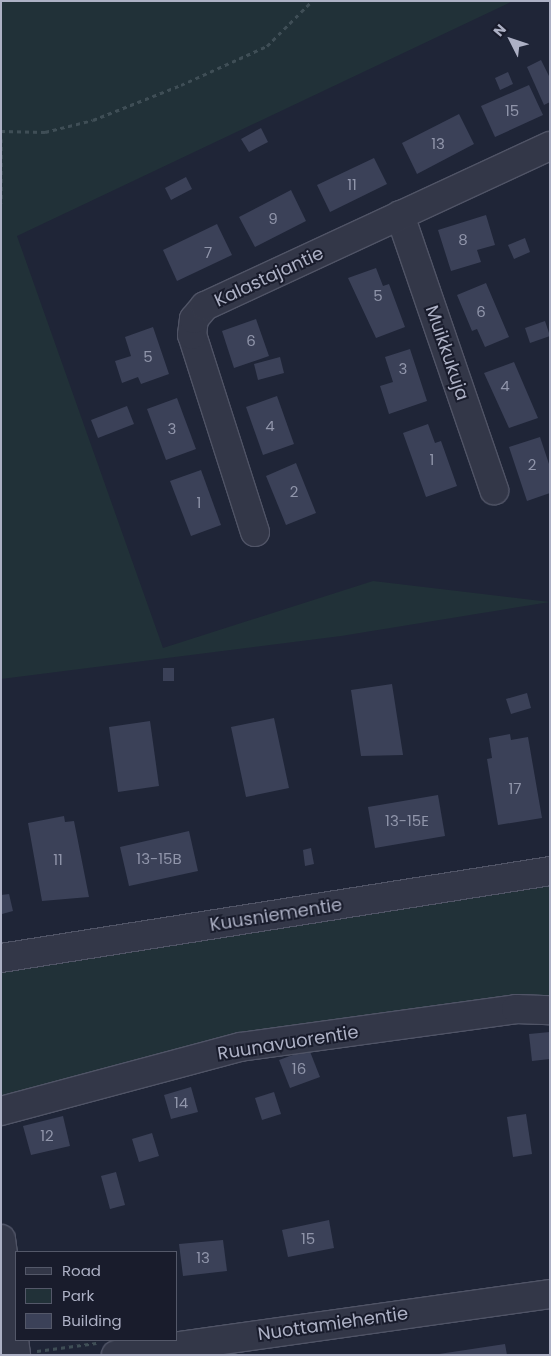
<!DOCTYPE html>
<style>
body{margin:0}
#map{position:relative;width:551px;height:1356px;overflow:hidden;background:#1f2537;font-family:Poppins,sans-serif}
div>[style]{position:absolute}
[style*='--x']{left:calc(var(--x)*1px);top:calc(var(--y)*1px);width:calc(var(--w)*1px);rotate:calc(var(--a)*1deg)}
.green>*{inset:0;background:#213138}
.building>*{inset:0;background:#3b4158}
.path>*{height:3px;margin-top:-1.5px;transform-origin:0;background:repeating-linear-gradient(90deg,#3f4e56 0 4px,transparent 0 8px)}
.roads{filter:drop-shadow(1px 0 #505466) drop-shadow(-1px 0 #505466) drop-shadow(0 1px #505466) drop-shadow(0 -1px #505466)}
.minor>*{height:28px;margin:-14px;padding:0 14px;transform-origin:14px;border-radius:14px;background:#333748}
span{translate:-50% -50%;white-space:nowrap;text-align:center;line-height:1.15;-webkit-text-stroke:4px #191c2c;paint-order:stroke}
.number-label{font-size:15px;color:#9095aa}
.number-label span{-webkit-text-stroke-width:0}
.street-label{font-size:18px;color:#adb1c5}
.frame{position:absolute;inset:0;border:2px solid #adb1c5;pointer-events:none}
.legend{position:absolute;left:15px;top:1251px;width:162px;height:90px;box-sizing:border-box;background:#191c2c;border:1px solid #545869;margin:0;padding:6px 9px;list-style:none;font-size:15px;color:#adb1c5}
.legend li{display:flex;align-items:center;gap:10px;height:25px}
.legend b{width:25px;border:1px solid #545869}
.north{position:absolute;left:486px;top:15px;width:50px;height:50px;-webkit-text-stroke:4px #191c2c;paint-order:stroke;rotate:311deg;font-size:14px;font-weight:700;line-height:20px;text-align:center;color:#adb1c5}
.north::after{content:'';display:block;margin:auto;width:18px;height:22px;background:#adb1c5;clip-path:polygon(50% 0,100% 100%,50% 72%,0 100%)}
</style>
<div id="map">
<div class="green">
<div style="clip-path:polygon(1px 1px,513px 1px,17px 236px,163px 648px,373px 581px,550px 602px,341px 636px,1px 679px)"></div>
<div style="clip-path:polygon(550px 871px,550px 1010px,240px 1047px,1px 1111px,1px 958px)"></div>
</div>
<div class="building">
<div style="clip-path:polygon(541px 60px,550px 78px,550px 102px,544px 105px,527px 67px)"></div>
<div style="clip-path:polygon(508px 72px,513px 84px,500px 90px,495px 78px)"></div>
<div style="clip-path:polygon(529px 85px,543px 115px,495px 137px,481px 106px)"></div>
<div style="clip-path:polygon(459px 114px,474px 144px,417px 174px,402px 143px)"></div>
<div style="clip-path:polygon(261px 128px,268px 142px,249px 152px,241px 139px)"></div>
<div style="clip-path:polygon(374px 158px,387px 184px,330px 212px,317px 185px)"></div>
<div style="clip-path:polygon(186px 177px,192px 189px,171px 200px,165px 188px)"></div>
<div style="clip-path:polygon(291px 190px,306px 221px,255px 247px,239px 217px)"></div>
<div style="clip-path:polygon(486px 215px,495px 245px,477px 250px,481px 262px,451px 271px,438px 230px)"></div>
<div style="clip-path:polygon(217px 224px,232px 255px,177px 281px,163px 250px)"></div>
<div style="clip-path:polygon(525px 238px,530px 252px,514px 259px,508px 245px)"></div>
<div style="clip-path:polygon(376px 268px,383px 286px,389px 284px,405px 327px,376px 338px,348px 278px)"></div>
<div style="clip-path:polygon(486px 283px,509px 337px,485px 347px,477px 329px,472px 331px,457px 295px)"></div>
<div style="clip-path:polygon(256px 319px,269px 356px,234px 368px,222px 331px)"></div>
<div style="clip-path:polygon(545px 321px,550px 336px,530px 343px,525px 328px)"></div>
<div style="clip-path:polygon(153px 327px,169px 374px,141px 384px,138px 377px,122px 383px,115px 361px,131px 356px,125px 337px)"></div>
<div style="clip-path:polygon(410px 349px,427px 401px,389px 414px,380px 386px,393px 382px,385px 357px)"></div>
<div style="clip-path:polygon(280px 357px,284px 373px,258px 380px,254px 364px)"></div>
<div style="clip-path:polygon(514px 362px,538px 418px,509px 428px,484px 373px)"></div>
<div style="clip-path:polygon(277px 396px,294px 444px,263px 455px,246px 407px)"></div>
<div style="clip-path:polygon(177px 398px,196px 449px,166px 460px,147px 409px)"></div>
<div style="clip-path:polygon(127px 406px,134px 424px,98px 438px,91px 420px)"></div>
<div style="clip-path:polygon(428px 424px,435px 443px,441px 441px,457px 486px,426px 497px,403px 433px)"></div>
<div style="clip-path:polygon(540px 437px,550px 467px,550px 493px,527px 501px,509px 447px)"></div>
<div style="clip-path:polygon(296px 463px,316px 513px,286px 525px,266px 476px)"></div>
<div style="clip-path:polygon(201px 470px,221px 525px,191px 536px,170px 481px)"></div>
<div style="clip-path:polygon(163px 668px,174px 668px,174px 681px,163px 681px)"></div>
<div style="clip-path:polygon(392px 684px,403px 755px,361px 756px,351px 690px)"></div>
<div style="clip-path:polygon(527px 693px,531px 708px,511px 714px,506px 699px)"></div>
<div style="clip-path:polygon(274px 718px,289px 788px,246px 797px,231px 727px)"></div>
<div style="clip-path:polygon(150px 721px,159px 786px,118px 792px,109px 727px)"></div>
<div style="clip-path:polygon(510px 734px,511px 740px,528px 737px,542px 818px,498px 825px,487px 759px,492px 758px,489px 738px)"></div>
<div style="clip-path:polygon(438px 795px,445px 836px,375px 848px,368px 807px)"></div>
<div style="clip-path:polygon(64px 816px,65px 822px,74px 821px,89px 897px,42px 901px,28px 823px)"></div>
<div style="clip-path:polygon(189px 831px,198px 871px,129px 886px,120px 847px)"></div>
<div style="clip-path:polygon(311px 848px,314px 864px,305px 866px,303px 850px)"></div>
<div style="clip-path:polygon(9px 894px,13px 911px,2px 914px,1px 895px)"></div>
<div style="clip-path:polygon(550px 1032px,550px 1059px,532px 1061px,529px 1034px)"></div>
<div style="clip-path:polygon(309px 1049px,320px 1077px,290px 1088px,279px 1060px)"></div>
<div style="clip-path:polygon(191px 1087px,198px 1112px,171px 1119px,164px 1095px)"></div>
<div style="clip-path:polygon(274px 1092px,281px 1114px,262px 1120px,255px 1098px)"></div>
<div style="clip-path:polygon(526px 1114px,532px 1154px,513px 1157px,507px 1117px)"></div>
<div style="clip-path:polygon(63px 1116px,70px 1146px,31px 1155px,23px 1126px)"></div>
<div style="clip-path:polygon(152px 1133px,159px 1156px,139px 1162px,132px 1139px)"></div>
<div style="clip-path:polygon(116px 1172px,125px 1205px,110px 1209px,101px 1176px)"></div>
<div style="clip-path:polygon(329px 1220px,334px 1248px,288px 1257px,282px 1230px)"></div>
<div style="clip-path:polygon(223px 1240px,227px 1271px,183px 1276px,179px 1244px)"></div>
<div style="clip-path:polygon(505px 1344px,507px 1355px,439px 1355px,439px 1354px)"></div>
</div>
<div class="path">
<div style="--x:1;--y:131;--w:44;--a:1.3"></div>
<div style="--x:45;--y:132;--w:49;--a:-14"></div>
<div style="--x:93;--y:120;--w:95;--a:-21.7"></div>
<div style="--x:181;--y:85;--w:94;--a:-24.4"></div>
<div style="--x:267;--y:46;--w:64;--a:-45"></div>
<div style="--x:1;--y:139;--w:64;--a:90"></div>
<div style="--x:37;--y:1351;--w:60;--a:-7.7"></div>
</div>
<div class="roads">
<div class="minor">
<div style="--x:400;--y:215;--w:291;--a:71.1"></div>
<div style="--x:255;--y:532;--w:207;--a:-107.7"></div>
<div style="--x:192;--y:335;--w:16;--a:-83"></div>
<div style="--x:194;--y:319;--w:17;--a:-50"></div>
<div style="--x:205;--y:306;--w:380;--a:-24.9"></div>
<div style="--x:1;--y:958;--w:556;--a:-9"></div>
<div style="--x:1;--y:1111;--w:247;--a:-15"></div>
<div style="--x:240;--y:1047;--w:279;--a:-7.8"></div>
<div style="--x:516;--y:1009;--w:34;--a:2"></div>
<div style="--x:1;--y:1239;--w:117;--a:82.6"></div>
<div style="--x:116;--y:1355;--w:438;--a:-8"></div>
</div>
</div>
<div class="number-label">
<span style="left:512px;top:111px">15</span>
<span style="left:438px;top:144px">13</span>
<span style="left:352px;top:185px">11</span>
<span style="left:273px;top:219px">9</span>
<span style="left:463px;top:240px">8</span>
<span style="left:208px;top:253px">7</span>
<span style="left:378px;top:296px">5</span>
<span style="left:481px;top:312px">6</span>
<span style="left:251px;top:341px">6</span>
<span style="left:148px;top:357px">5</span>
<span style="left:403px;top:369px">3</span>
<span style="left:505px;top:386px">4</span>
<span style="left:270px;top:426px">4</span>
<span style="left:172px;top:429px">3</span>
<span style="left:432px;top:460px">1</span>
<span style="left:532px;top:465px">2</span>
<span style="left:294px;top:492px">2</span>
<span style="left:199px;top:503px">1</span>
<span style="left:515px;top:789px">17</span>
<span style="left:407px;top:821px">13-15E</span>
<span style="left:159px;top:859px">13-15B</span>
<span style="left:58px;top:860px">11</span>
<span style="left:299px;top:1069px">16</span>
<span style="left:181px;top:1103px">14</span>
<span style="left:47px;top:1136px">12</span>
<span style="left:308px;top:1239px">15</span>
<span style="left:203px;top:1258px">13</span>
</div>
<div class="street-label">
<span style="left:269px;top:277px;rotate:-25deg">Kalastajantie</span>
<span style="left:447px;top:353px;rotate:71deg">Muikkukuja</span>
<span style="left:276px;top:915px;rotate:-9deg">Kuusniementie</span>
<span style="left:288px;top:1043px;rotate:-9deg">Ruunavuorentie</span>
<span style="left:333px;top:1324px;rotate:-8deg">Nuottamiehentie</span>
</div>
<div class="frame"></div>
<ul class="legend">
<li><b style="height:6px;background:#333748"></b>Road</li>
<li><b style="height:14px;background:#213138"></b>Park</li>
<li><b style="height:14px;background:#3b4158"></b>Building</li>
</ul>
<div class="north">N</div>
</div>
